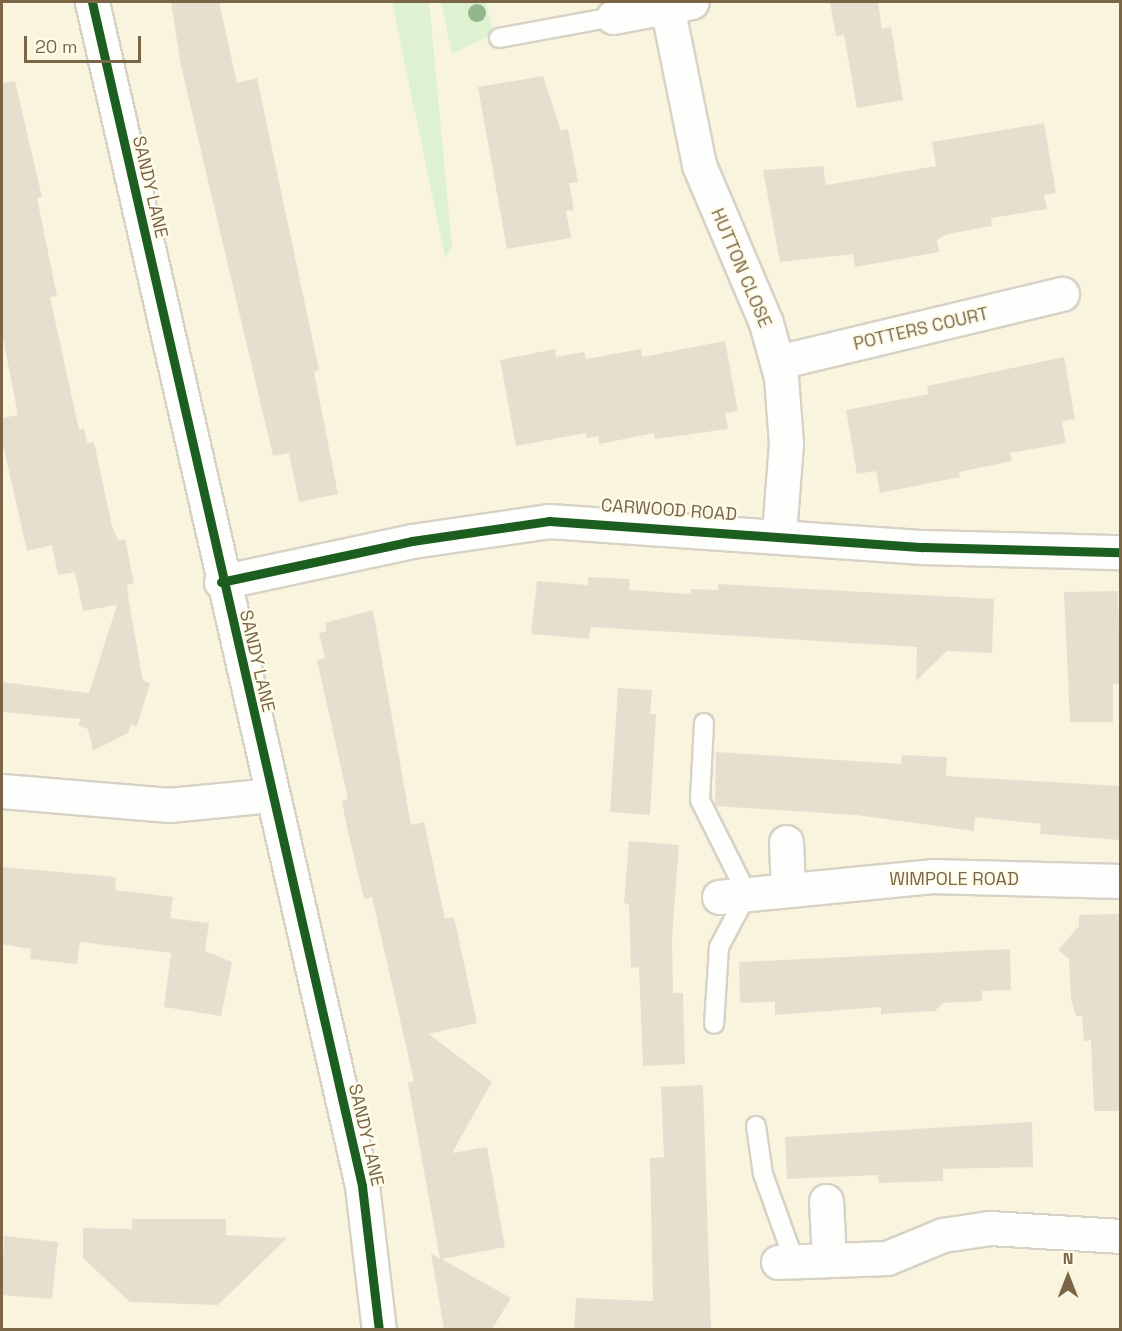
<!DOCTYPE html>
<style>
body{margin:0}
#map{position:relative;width:1122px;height:1331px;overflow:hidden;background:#f9f6e9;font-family:"Space Grotesk",sans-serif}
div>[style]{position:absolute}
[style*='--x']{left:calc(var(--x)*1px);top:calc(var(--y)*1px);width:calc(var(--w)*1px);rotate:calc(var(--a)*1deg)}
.residential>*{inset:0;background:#f9f4dd}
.green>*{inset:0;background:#def2d2}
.building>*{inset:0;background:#e6dfd0}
.roads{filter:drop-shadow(2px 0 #d7d2c6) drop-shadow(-2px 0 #d7d2c6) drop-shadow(0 2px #d7d2c6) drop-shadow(0 -2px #d7d2c6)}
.lane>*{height:18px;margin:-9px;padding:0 9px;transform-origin:9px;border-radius:9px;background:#fefefc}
.street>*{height:33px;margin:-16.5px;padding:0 16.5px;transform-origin:16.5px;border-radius:16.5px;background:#fefefc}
.cycleway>*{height:9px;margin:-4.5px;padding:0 4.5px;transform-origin:4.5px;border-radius:4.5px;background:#1b5e20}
.trees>*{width:18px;height:18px;margin:-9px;border-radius:50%;background:#93b68a}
span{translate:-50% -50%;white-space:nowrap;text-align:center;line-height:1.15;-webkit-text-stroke:4.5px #fffceb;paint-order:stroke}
.street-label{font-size:18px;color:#7a6546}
.frame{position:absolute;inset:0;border:3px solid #7a6546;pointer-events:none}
.north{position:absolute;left:1038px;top:1247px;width:60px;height:60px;-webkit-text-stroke:4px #fffceb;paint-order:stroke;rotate:0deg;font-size:16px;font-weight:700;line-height:24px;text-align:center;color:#7a6546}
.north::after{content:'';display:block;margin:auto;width:21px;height:27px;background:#7a6546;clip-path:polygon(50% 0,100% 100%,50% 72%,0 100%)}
.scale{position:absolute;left:24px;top:36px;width:117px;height:27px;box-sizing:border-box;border:3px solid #7a6546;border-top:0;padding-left:8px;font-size:18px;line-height:21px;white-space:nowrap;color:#7a6546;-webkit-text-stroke:4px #fffceb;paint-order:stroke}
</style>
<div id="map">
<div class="residential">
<div style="clip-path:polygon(2px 2px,1120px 2px,1120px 1329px,2px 1329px)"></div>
</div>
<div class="green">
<div style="clip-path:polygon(392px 2px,428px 2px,430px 10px,452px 248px,445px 257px)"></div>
<div style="clip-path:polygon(441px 2px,486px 2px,493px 34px,452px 54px)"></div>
</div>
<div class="building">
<div style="clip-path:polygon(171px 2px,219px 2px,237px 83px,257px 78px,319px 370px,314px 372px,338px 494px,299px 502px,289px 453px,273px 456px,181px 66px)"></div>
<div style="clip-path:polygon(830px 2px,878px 2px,882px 29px,891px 27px,903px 100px,857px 108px,844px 35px,836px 36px)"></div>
<div style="clip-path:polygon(543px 76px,561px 131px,568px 129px,578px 182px,569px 183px,574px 210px,566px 211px,571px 238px,507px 249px,478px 87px)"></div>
<div style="clip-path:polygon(15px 81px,42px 197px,37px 198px,57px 296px,50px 297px,79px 430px,84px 428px,87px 443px,94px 442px,112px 526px,118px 540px,125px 539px,134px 583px,127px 585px,129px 602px,143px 681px,150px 683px,137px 726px,131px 724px,128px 733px,93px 751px,88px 729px,78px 726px,81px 719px,2px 712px,2px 682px,89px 693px,117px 605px,83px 611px,75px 572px,58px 575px,52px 545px,27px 551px,2px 440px,2px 418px,18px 415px,2px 333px,2px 83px)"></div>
<div style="clip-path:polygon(1044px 123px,1056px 193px,1044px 195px,1047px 209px,991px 218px,992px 226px,948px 234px,937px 240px,939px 252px,855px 267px,853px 254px,780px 262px,763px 170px,823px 166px,826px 185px,936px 166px,932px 142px)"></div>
<div style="clip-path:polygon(725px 341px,738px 411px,725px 413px,728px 429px,655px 439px,654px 433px,599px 444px,598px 436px,587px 438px,586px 433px,516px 446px,500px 360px,555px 349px,556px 357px,584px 352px,586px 359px,641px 349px,642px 357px)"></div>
<div style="clip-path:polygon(1064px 357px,1075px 419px,1062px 421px,1066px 443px,1010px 453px,1012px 461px,959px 472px,960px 477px,880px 493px,876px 471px,857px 474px,846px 410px,929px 394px,927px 386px)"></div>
<div style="clip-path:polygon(588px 577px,630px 579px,629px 590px,691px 594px,691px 589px,718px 590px,718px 584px,994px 599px,992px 653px,947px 651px,916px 681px,917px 647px,591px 627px,589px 639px,531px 634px,537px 581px,588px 585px)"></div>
<div style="clip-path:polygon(1118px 591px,1120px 684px,1113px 684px,1113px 722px,1070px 722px,1064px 592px)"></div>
<div style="clip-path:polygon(373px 610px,411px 825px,424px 822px,445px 919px,454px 917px,477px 1023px,429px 1034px,492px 1082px,452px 1153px,487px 1147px,505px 1247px,441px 1259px,511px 1298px,492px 1329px,444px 1329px,431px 1253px,440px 1259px,408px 1083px,414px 1081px,372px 897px,364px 899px,346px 823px,342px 801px,348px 799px,317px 660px,325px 658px,319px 633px,327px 631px,325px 623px)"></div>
<div style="clip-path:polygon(618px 688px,652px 690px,650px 714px,656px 714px,650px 815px,610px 812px)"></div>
<div style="clip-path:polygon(716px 752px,901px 764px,902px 755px,947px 757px,946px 776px,1120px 786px,1120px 840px,1040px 834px,1041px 824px,975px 817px,974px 831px,856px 815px,715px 806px)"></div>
<div style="clip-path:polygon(629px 841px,679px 845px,672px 938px,673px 993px,683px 993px,685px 1064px,643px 1066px,639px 967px,631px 968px,629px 904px,624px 903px)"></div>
<div style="clip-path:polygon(2px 867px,116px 877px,115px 890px,173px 897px,170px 918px,209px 923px,205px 951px,232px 962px,221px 1016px,164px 1007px,171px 953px,80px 942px,77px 964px,30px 959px,31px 949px,2px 944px)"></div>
<div style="clip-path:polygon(1120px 914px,1120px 1111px,1094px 1111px,1091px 1040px,1084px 1041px,1082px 1016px,1076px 1016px,1071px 998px,1069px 959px,1058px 950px,1079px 926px,1079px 915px)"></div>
<div style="clip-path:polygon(1010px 949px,1011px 990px,982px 991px,982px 1001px,943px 1003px,935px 1011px,881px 1014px,881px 1007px,775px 1015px,775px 1002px,740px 1003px,739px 962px)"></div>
<div style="clip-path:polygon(703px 1085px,711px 1329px,574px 1329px,576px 1298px,653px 1301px,650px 1158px,664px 1157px,661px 1087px)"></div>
<div style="clip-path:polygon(1032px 1122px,1033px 1167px,943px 1169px,943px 1181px,879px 1183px,878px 1175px,787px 1179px,785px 1137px)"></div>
<div style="clip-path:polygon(132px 1219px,226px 1219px,226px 1235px,287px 1238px,218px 1305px,130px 1302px,83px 1258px,83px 1228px,132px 1229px)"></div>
<div style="clip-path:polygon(4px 1236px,58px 1242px,52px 1299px,2px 1295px)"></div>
</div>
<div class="roads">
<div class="lane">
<div style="--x:499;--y:38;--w:116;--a:-10.4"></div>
<div style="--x:704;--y:723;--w:77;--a:93"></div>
<div style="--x:700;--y:800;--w:105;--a:63.4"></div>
<div style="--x:747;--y:894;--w:60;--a:117.8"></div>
<div style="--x:719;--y:947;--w:77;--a:93.7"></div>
<div style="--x:756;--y:1126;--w:49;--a:81.7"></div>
<div style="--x:763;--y:1174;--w:91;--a:70.2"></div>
</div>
<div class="street">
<div style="--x:92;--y:2;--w:1214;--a:77.15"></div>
<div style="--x:362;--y:1186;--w:145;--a:83.3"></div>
<div style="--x:667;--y:6;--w:162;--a:78.6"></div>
<div style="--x:699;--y:165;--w:172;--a:67"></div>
<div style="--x:766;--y:323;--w:56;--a:74.5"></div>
<div style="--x:781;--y:377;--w:66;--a:85.7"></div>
<div style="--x:786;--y:443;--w:91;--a:94.4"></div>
<div style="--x:613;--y:17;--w:80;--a:-10.8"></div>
<div style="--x:778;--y:362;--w:292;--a:-13.5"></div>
<div style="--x:221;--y:582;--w:195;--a:-12.1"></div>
<div style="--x:412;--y:541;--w:138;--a:-8.3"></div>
<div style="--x:549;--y:521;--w:375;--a:4"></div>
<div style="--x:923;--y:547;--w:197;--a:1.5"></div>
<div style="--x:2;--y:791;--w:168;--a:4.8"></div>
<div style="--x:169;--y:805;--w:102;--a:-5.6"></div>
<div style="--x:786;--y:842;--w:47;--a:87.6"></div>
<div style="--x:719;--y:897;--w:214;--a:-5.6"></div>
<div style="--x:932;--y:876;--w:188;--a:1.5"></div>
<div style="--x:826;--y:1201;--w:57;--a:87"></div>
<div style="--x:778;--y:1262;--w:109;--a:-2.1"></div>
<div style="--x:887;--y:1258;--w:61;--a:-22.3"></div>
<div style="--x:943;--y:1235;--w:48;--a:-8.5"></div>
<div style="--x:990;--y:1228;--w:130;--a:3.5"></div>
</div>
</div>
<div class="cycleway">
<div style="--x:92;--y:2;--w:1214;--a:77.15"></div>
<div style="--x:362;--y:1186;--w:145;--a:83.3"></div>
<div style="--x:221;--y:582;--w:195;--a:-12.1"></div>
<div style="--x:412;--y:541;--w:138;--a:-8.3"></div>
<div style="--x:549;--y:521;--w:375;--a:4"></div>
<div style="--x:923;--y:547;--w:197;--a:1.5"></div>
</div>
<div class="trees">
<div style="left:477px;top:13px"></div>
</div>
<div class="street-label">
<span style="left:150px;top:187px;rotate:77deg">SANDY LANE</span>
<span style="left:741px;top:268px;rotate:67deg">HUTTON CLOSE</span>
<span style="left:921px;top:329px;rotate:-13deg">POTTERS COURT</span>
<span style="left:669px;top:510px;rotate:4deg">CARWOOD ROAD</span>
<span style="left:257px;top:661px;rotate:77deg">SANDY LANE</span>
<span style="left:954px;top:879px">WIMPOLE ROAD</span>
<span style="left:366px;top:1135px;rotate:77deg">SANDY LANE</span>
</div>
<div class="frame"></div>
<div class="north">N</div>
<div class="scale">20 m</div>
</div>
